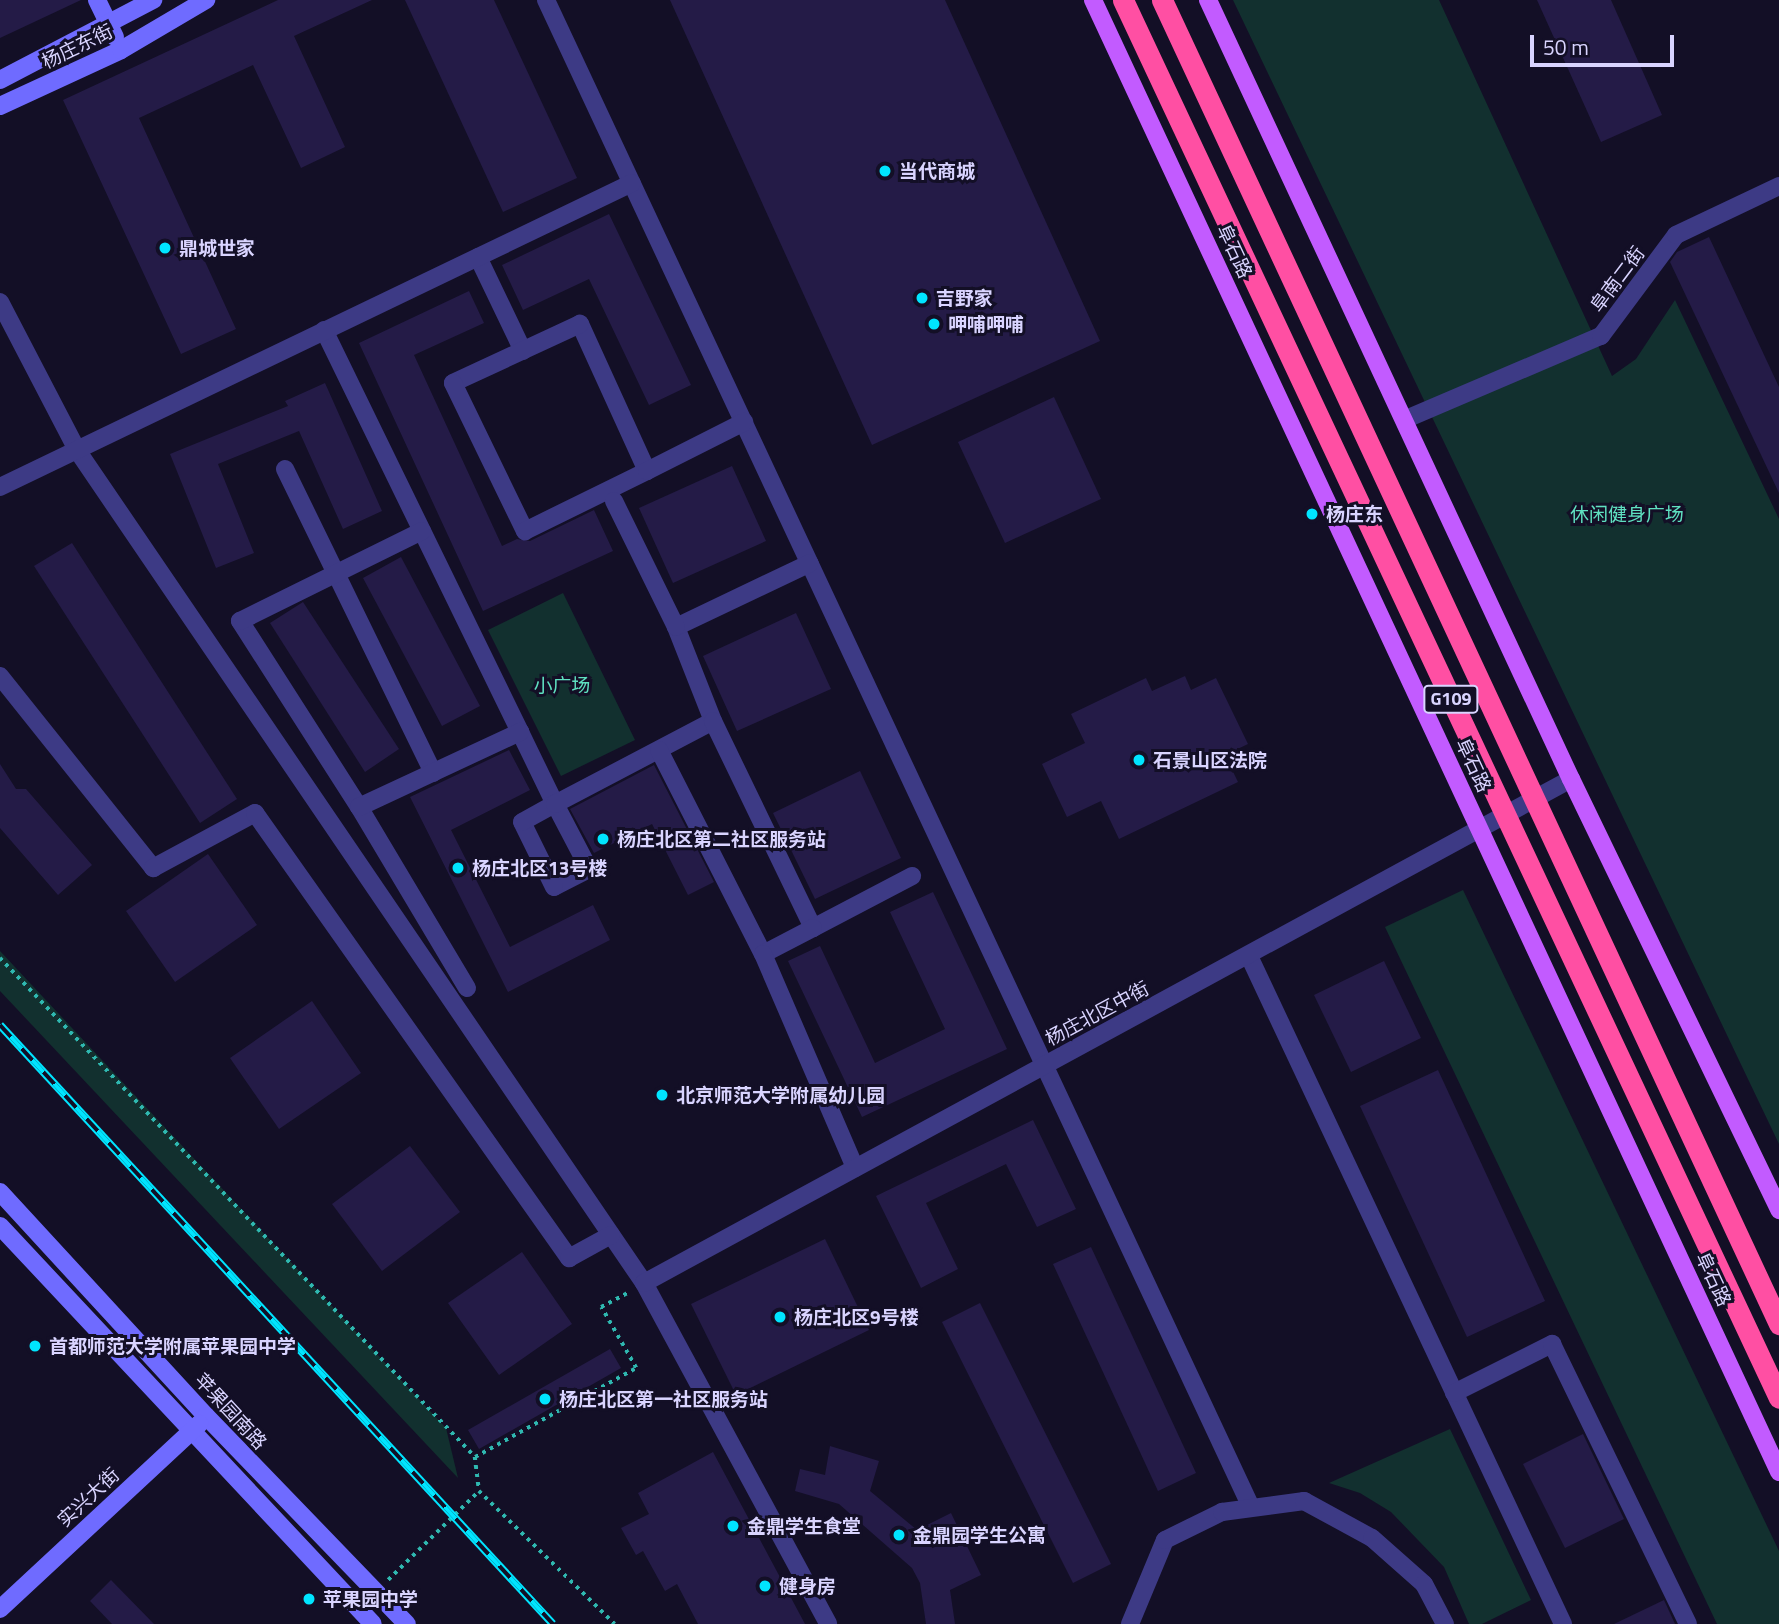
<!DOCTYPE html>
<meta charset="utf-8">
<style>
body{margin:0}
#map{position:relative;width:1779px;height:1624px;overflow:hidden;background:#130f26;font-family:"Titillium Web","Noto Sans SC",sans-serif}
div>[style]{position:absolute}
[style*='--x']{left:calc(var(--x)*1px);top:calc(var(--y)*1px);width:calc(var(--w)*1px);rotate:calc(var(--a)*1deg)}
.green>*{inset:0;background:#12302f}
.building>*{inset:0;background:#241b47}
.path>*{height:3.5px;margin-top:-1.75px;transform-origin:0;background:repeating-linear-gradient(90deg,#2fb8b0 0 3.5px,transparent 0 8.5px)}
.street>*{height:18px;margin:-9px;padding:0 9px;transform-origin:9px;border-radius:9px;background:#3d3a85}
.secondary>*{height:18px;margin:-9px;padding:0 9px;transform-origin:9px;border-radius:9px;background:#6f6bff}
.primary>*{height:18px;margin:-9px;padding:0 9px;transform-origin:9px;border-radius:9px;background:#c25bff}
.rail>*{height:8px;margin-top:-4px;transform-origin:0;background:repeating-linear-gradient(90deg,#130f26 0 16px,#00e5ff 0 32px);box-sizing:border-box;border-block:2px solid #00e5ff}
.highway-bridge>*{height:21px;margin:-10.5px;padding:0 10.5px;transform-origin:10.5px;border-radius:10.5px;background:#ff4fa3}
.dots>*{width:19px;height:19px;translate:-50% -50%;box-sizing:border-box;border:4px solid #130f26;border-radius:50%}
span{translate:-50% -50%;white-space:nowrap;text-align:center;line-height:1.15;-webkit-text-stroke:6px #130f26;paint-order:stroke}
.shield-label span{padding:2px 5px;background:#130f26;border:2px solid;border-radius:5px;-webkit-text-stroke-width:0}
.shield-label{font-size:18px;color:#d9d4ff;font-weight:700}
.street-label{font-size:19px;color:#d9d4ff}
.poi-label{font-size:19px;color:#d9d4ff;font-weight:700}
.left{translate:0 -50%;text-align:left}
.park-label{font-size:19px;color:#5fe0c0}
.scale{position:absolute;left:1530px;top:35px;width:144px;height:32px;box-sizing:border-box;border:4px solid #d9d4ff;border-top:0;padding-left:9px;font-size:21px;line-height:24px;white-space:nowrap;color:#d9d4ff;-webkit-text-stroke:5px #130f26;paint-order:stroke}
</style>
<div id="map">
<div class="green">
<div style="clip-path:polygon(1233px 0,1439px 0,1612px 376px,1636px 359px,1675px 300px,1779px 519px,1779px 1144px)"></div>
<div style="clip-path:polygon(563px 593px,635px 740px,561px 776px,488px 630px)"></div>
<div style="clip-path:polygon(1463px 890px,1779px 1551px,1779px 1624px,1717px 1624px,1385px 927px)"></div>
<div style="clip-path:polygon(0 951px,446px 1428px,458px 1478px,0 991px)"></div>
<div style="clip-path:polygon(1450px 1429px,1531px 1600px,1482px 1624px,1469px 1624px,1444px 1567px,1391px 1512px,1360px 1493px,1329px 1483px)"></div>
</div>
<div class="building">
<div style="clip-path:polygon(0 0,81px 0,0 38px)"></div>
<div style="clip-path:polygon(278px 0,372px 0,294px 36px,345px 147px,301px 168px,253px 65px,139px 118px,236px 329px,181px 354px,63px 100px)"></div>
<div style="clip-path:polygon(405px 0,494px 0,577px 178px,503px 212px)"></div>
<div style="clip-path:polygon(670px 0,945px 0,1100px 341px,872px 445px)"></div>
<div style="clip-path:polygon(1537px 0,1611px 0,1662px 115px,1601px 142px)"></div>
<div style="clip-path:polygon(609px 214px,691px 385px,649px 405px,589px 279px,523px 310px,502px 265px)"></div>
<div style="clip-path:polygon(1709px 237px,1779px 387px,1779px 493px,1670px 262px,1677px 252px)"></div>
<div style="clip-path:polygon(469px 291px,484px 323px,414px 355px,502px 546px,517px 539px,530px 541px,594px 510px,613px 551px,483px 611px,359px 343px)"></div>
<div style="clip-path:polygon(325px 383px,382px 511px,343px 529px,299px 431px,218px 464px,254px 553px,216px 568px,170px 454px,288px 406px,285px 401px)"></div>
<div style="clip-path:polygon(1054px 397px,1101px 499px,1005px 543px,958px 442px)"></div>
<div style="clip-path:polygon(732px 466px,766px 541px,673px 583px,639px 508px)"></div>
<div style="clip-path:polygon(72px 543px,237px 799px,200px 823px,34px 566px)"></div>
<div style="clip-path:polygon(401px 557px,480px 706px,442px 726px,363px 578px)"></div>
<div style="clip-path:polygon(303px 602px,399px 749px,365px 772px,270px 623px)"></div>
<div style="clip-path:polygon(796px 613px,831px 689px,737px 731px,703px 656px)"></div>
<div style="clip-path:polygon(1185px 676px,1191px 690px,1216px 678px,1248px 744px,1225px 755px,1238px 782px,1119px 839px,1101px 801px,1067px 817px,1042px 764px,1085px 743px,1071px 714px,1146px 678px,1152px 691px)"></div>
<div style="clip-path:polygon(509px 750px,530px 790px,451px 830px,510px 947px,593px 905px,610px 940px,508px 992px,410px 797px)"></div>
<div style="clip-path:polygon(0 764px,16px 789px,26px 789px,92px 865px,58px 895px,0 828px)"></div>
<div style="clip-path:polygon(654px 765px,714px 882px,688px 895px,652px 824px,594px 853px,570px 809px)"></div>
<div style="clip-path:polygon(860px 771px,901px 858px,815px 899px,773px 813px)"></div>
<div style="clip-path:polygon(208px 854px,257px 925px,175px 982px,126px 911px)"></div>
<div style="clip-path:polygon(933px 892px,1007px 1049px,862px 1117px,788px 961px,820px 946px,875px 1063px,945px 1029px,890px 912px)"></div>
<div style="clip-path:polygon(1384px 961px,1421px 1038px,1351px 1072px,1314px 995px)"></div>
<div style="clip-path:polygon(312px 1001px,361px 1073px,279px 1129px,230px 1058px)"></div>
<div style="clip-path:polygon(1438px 1070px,1545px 1301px,1467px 1337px,1360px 1106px)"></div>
<div style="clip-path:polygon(1033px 1120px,1076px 1209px,1037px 1227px,1006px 1164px,926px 1203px,958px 1269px,921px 1288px,876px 1196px)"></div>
<div style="clip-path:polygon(410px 1146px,460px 1212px,382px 1271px,332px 1204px)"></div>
<div style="clip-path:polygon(825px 1239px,869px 1330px,736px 1395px,691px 1304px)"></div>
<div style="clip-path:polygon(1091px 1247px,1196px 1473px,1158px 1491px,1053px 1264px)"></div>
<div style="clip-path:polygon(522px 1252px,572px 1324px,499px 1375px,448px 1303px)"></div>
<div style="clip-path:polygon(980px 1303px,1111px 1564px,1073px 1583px,942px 1322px)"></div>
<div style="clip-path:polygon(610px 1349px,621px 1368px,479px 1449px,468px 1430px)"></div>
<div style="clip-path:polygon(1583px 1434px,1624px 1519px,1565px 1548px,1523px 1464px)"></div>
<div style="clip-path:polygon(830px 1446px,879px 1461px,870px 1491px,917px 1530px,951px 1513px,981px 1575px,950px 1590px,955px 1624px,926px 1624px,920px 1583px,912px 1568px,839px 1504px,795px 1491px,800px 1469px,825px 1475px)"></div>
<div style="clip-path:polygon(713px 1452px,805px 1624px,698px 1624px,677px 1584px,665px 1591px,643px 1551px,636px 1555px,621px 1528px,649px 1514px,638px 1493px)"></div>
<div style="clip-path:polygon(111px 1580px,154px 1624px,112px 1624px,90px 1601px)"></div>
<div style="clip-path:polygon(1664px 1600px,1675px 1624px,1614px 1624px)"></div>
</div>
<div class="path">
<div style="--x:0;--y:958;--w:689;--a:46.41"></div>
<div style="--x:475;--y:1457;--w:184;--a:-28.9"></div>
<div style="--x:636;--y:1368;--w:70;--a:-119.8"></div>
<div style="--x:601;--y:1307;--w:32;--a:-28"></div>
<div style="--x:475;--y:1457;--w:34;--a:83"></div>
<div style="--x:479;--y:1491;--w:190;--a:44.4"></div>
<div style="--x:388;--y:1580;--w:127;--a:-44.4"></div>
</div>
<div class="street">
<div style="--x:546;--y:0;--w:1664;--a:64.93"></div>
<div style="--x:478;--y:257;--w:104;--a:64.4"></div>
<div style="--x:0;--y:302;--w:167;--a:62.5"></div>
<div style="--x:77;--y:450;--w:1008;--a:55.76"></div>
<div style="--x:644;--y:1283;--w:387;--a:61.6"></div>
<div style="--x:324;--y:330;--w:447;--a:64"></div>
<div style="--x:520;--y:732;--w:80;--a:64.1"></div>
<div style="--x:555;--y:804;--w:73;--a:62.4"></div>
<div style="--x:589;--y:869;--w:39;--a:153"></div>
<div style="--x:554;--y:887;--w:72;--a:-116.2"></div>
<div style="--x:522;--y:822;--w:38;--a:-29"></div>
<div style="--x:555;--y:804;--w:178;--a:-27.7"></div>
<div style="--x:713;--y:721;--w:101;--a:-111.5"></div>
<div style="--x:676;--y:627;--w:148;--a:-25.5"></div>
<div style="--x:1406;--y:419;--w:212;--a:-23.1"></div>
<div style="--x:1601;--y:336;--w:126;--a:-53.4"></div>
<div style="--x:1676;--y:235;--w:114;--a:-25.4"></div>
<div style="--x:285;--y:469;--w:338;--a:64"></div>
<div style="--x:647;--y:471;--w:162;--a:-114.5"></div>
<div style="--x:580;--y:324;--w:140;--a:155.1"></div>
<div style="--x:453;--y:383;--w:165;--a:64.1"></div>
<div style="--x:525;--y:531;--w:136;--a:-26.2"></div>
<div style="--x:647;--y:471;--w:109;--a:-26.8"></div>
<div style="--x:0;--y:487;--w:701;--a:-25.69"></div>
<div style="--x:614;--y:501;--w:140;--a:63.8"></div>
<div style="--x:0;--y:676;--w:246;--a:51.4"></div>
<div style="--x:153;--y:868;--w:116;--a:-28.3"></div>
<div style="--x:255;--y:813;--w:545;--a:54.79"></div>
<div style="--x:569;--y:1258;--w:48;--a:-28.7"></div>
<div style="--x:713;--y:721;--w:230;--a:64.2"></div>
<div style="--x:813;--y:928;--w:112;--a:-27.7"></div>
<div style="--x:659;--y:750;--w:229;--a:63"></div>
<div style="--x:359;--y:807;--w:221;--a:-122.6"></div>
<div style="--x:240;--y:621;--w:203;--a:-26.3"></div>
<div style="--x:813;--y:928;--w:56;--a:152.5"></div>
<div style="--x:763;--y:954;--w:233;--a:66.7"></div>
<div style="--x:1249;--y:956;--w:738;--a:64.82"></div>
<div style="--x:467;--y:988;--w:211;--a:-120.8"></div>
<div style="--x:359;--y:807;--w:178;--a:-25"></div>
<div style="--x:644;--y:1283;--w:1055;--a:-28.53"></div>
<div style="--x:1454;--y:1393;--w:110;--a:-26.6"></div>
<div style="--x:1552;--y:1344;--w:311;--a:64.1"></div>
<div style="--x:1130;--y:1624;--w:91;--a:-67.4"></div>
<div style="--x:1165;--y:1540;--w:64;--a:-26.2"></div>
<div style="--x:1222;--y:1512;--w:83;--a:-7.6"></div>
<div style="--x:1304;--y:1501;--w:77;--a:28.6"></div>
<div style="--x:1372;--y:1538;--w:69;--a:41.5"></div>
<div style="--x:1424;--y:1584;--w:45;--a:62.3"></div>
</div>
<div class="secondary">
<div style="--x:97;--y:0;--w:41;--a:64.1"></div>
<div style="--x:0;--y:80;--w:173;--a:-27.6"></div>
<div style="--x:0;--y:106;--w:133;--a:-24.8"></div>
<div style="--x:121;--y:50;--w:99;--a:-30.5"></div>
<div style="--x:0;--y:1192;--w:304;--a:47.4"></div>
<div style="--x:206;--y:1416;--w:289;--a:46"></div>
<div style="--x:0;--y:1226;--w:545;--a:46.86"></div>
<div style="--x:0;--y:1609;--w:272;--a:-42.9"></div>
</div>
<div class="primary">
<div style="--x:1093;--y:0;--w:1624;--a:65.01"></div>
<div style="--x:1208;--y:0;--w:859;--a:65.02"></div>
<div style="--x:1571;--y:779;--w:479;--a:64.2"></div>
</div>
<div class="rail">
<div style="--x:0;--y:1025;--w:815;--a:47.29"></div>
</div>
<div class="highway-bridge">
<div style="--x:1123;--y:0;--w:1544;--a:64.86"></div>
<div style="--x:1162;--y:0;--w:1461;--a:65.01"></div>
</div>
<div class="dots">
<div style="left:885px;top:171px;background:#00e5ff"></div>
<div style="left:165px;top:248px;background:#00e5ff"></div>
<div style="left:922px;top:298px;background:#00e5ff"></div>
<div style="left:934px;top:324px;background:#00e5ff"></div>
<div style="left:1312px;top:514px;background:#00e5ff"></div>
<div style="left:1139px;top:760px;background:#00e5ff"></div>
<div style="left:603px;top:839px;background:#00e5ff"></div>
<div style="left:458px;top:868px;background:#00e5ff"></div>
<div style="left:662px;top:1095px;background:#00e5ff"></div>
<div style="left:780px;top:1317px;background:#00e5ff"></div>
<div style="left:35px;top:1346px;background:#00e5ff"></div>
<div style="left:545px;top:1399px;background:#00e5ff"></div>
<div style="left:733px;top:1526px;background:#00e5ff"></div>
<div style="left:899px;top:1535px;background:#00e5ff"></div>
<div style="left:765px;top:1586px;background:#00e5ff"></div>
<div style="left:309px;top:1599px;background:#00e5ff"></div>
</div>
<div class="shield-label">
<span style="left:1451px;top:699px">G109</span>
</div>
<div class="street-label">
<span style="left:77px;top:46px;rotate:-26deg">杨庄东街</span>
<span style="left:1235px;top:251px;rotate:65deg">阜石路</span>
<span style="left:1617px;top:279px;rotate:-53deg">阜南二街</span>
<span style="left:1474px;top:765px;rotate:65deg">阜石路</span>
<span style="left:1097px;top:1013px;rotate:-28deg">杨庄北区中街</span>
<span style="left:1714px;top:1279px;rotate:65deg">阜石路</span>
<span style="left:231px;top:1411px;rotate:47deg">苹果园南路</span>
<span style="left:88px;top:1497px;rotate:-43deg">实兴大街</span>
</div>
<div class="poi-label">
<span class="left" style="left:899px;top:171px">当代商城</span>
<span class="left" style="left:179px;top:248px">鼎城世家</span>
<span class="left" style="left:936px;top:298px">吉野家</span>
<span class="left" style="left:948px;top:324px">呷哺呷哺</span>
<span class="left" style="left:1326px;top:514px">杨庄东</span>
<span class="left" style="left:1153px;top:760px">石景山区法院</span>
<span class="left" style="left:617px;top:839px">杨庄北区第二社区服务站</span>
<span class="left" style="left:472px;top:868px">杨庄北区13号楼</span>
<span class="left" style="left:676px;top:1095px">北京师范大学附属幼儿园</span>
<span class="left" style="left:794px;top:1317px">杨庄北区9号楼</span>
<span class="left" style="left:49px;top:1346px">首都师范大学附属苹果园中学</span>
<span class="left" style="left:559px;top:1399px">杨庄北区第一社区服务站</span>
<span class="left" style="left:747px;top:1526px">金鼎学生食堂</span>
<span class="left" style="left:913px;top:1535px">金鼎园学生公寓</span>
<span class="left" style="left:779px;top:1586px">健身房</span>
<span class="left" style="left:323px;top:1599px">苹果园中学</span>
</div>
<div class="park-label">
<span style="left:1627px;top:514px">休闲健身广场</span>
<span style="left:562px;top:685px">小广场</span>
</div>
<div class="scale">50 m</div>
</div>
